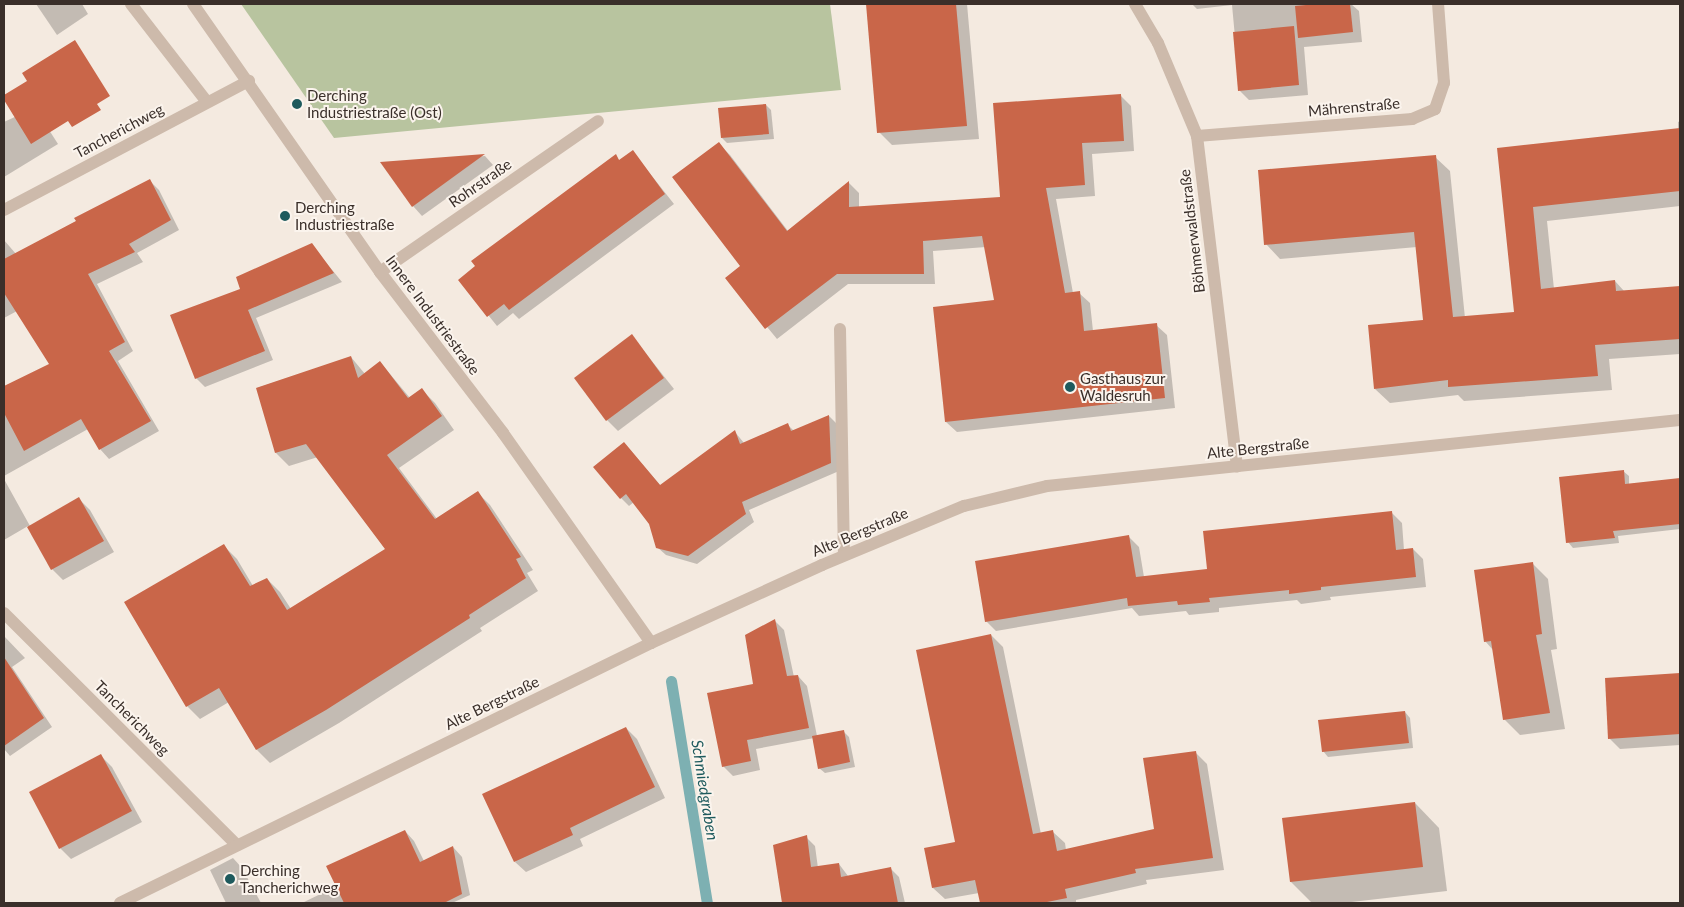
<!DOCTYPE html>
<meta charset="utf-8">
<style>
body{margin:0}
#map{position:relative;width:1684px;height:907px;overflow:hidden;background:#f4eae0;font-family:Lato,sans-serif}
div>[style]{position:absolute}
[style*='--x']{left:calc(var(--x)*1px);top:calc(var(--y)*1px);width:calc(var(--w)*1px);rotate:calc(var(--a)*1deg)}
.green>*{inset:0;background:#b8c49f}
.shadow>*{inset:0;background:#0003}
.stream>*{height:11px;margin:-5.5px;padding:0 5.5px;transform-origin:5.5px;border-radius:5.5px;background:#7db0b2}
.building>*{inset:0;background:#c96649}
.service>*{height:12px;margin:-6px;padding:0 6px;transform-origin:6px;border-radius:6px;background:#cdbaab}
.minor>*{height:12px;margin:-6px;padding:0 6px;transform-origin:6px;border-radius:6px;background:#cdbaab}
.dots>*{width:14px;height:14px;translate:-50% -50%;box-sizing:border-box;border:2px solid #fbf4ed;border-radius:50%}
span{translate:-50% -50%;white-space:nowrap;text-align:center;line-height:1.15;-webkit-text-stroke:4px #fbf4ed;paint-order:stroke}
.poi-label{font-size:15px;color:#3a2f2a}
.left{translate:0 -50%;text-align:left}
.street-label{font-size:15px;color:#3a2f2a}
.water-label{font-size:16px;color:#1e5a5d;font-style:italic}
.frame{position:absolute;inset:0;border:5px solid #3a2f2a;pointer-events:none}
</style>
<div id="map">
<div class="green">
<div style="clip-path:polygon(241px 4px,830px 4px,841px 90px,334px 138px)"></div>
</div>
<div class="shadow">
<div style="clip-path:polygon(36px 4px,82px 4px,88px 14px,57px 35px)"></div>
<div style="clip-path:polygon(868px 4px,967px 4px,979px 139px,892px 145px,879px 132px)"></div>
<div style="clip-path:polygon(1192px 4px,1351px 4px,1359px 11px,1362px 42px,1304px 47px,1308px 95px,1249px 100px,1240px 91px,1232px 5px,1197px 9px)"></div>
<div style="clip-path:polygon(1120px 95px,1131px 106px,1134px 151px,1092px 154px,1095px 196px,1056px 199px,1073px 293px,1079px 293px,1090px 303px,1093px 331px,1156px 325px,1167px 335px,1175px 408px,957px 432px,946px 422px,996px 302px,986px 247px,933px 251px,935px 284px,848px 284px,777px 339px,727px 278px,742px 266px,719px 144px,730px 155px,788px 231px,849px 183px,859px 193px,859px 208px,1001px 198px)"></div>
<div style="clip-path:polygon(766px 105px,771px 110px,774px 139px,727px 143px,722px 138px)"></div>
<div style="clip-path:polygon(32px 109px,42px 119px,58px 144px,4px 177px,4px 122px)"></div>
<div style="clip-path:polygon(1680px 121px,1680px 206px,1547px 221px,1554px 289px,1615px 281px,1624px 291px,1680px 287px,1680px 354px,1609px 359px,1612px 390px,1464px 401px,1458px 395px,1390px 403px,1375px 389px,1424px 321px,1417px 247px,1280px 259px,1266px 244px,1435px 157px,1450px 171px,1465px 318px,1515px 313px,1499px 149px,1678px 129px,1678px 122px)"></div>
<div style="clip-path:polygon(633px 152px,674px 204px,519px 319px,513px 313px,497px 326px,460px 280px,615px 156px,620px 161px)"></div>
<div style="clip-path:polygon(485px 156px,493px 165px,422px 216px,413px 206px,382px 164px)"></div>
<div style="clip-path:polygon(150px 181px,159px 190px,179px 230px,137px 253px,143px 262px,97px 284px,133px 351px,118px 361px,159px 431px,109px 459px,100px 449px,88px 429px,4px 476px,4px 388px,51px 364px,17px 311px,4px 318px,4px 240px,16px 254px)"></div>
<div style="clip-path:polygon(311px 244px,342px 282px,256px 318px,273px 360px,205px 387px,196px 378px,242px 289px)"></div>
<div style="clip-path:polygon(632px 336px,674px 389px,618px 431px,607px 420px)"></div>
<div style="clip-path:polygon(351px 357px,365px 374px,380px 362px,410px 398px,422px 390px,435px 403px,454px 430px,399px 468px,437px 519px,477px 492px,490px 505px,533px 570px,527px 573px,538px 591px,480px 628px,482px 631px,339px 723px,270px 763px,257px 750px,229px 702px,200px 719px,187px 706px,224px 546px,237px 559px,253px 586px,267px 579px,280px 592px,291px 609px,386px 550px,318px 457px,289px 466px,276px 453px,257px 388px)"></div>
<div style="clip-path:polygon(829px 416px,837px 424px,839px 471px,749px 510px,754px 522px,697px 564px,666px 555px,657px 547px,650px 524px,634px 502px,629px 506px,621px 498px,624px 443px,661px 486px,735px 432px,744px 443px,787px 424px,794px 431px)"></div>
<div style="clip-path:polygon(1623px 471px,1629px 476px,1629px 485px,1680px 479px,1680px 529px,1618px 536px,1619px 543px,1573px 548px,1568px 542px)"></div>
<div style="clip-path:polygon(4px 479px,30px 526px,79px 499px,90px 510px,114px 552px,63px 580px,52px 569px,28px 526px,4px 540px)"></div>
<div style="clip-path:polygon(1391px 512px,1402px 523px,1404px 550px,1413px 549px,1423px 559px,1426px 587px,1330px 597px,1331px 600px,1301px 604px,1297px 600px,1219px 608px,1219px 612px,1189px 615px,1186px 611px,1139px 616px,1132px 608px,996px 631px,986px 621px,1129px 537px,1139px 547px,1144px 577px,1208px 570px)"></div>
<div style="clip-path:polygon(1532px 563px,1548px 579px,1557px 649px,1551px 650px,1565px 729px,1520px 735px,1504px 719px,1493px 650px,1485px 641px)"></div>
<div style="clip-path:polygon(774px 620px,784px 630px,794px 677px,798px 676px,807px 686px,817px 736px,843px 731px,849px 737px,855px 767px,825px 773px,819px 768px,814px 738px,756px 749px,760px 770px,733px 776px,723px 766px,755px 685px)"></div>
<div style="clip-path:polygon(991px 635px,1003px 647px,1041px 834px,1053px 832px,1065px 843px,1066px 850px,1156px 830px,1195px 752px,1207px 764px,1224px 870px,1146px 880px,1147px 884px,1076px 900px,1076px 903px,981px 903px,979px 893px,945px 899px,933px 888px,957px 843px)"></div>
<div style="clip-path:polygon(4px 636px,25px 658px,12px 667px,52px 727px,10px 756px,4px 749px)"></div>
<div style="clip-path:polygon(1680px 674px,1680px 745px,1620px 749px,1610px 739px,1606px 679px)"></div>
<div style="clip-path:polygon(1405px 712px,1410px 718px,1413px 748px,1328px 757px,1323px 751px)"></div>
<div style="clip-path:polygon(626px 728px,637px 739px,665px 798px,580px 839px,583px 846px,526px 872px,515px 862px)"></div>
<div style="clip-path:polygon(101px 756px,112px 767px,142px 822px,71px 859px,60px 848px,30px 793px)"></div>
<div style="clip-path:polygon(1415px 803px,1439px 828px,1447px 891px,1343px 903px,1312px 903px,1291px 882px,1283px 819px)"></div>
<div style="clip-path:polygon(405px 831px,414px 841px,424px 861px,453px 847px,462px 857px,470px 895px,452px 903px,302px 903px,337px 886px)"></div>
<div style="clip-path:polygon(806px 837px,815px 846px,818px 868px,839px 864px,848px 876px,890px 868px,899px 877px,905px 903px,784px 903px,775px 846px)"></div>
<div style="clip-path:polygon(233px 858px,242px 868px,261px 903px,226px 903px,210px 870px)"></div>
</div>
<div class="stream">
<div style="--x:671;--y:681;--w:225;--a:80.8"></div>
</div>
<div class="building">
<div style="clip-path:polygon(866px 4px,956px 4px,967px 126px,877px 133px)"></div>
<div style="clip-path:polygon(1317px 4px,1350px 4px,1353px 32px,1298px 38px,1295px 6px)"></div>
<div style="clip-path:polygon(1294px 26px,1299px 85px,1238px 91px,1233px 32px)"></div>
<div style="clip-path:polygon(75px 40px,110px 96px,97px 104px,101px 110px,72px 127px,68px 121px,31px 144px,4px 100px,4px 95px,27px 81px,22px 73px)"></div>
<div style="clip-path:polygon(1121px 94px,1124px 141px,1082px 143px,1085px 185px,1046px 188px,1065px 293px,1080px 291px,1084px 331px,1157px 323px,1165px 398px,945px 422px,933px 307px,994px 300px,982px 236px,923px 241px,924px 274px,837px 274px,765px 329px,725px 278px,740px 266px,672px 177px,719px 142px,787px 231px,849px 181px,849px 207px,1000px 197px,993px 103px)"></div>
<div style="clip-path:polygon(766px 104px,769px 134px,721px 138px,718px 108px)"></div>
<div style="clip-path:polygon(1680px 128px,1680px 191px,1533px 207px,1541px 289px,1615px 280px,1616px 291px,1680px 286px,1680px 339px,1595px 345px,1598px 376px,1448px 387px,1448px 380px,1374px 389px,1368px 325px,1423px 320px,1414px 232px,1264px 245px,1258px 170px,1436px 155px,1453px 317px,1514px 312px,1497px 148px)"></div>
<div style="clip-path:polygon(633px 150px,665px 194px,509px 310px,504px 304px,487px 317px,458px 280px,475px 266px,471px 261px,616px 154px,619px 160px)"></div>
<div style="clip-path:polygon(485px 154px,412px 207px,380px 162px)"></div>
<div style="clip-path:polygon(150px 179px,171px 220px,129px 244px,135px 252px,88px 274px,125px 342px,109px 351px,151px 421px,99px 450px,81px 419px,24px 451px,4px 413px,4px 386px,49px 364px,4px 293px,4px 259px,76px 221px,74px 218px)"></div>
<div style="clip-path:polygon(312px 243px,334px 273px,248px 310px,265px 351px,195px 379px,170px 315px,240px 289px,236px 277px)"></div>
<div style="clip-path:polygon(632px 334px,664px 378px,606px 421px,574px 378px)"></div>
<div style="clip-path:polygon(351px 356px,358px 378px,380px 361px,408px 398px,422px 388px,442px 416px,387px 455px,435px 519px,478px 491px,521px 557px,516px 559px,526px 578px,469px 615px,470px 618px,326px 710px,256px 750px,219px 688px,186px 707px,124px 602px,224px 544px,250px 586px,267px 578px,287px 610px,385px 549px,306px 444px,275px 453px,256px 388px)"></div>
<div style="clip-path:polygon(829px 415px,831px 463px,742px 502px,746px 514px,688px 556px,656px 548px,649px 524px,626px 494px,620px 499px,593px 467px,624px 442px,660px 485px,735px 430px,740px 444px,788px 423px,791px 431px)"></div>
<div style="clip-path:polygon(1624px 470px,1625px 484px,1680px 478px,1680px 524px,1613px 531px,1615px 538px,1566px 543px,1559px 477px)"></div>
<div style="clip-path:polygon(79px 497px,104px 541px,51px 570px,27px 527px)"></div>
<div style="clip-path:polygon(1392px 511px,1396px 550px,1413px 548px,1416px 577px,1321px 587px,1321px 590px,1289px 594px,1289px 590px,1209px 598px,1210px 602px,1178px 605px,1177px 601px,1128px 606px,1127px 598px,985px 622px,975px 561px,1129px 535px,1136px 577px,1207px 569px,1203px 531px)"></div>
<div style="clip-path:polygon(1533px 562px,1542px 634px,1536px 635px,1550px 713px,1503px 720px,1491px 641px,1484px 642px,1474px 570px)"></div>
<div style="clip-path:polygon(775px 619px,787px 676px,798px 675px,809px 728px,747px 740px,751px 761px,722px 767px,707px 693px,753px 684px,745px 635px)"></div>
<div style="clip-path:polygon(991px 634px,1033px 834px,1053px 830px,1057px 851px,1154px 829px,1143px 758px,1196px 751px,1213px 858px,1135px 869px,1136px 873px,1065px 889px,1067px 898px,1042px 903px,980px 903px,975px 880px,932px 888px,924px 848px,955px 842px,916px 650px)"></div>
<div style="clip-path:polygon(4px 657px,44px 718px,4px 746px)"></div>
<div style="clip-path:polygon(1680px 673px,1680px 734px,1608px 739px,1605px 678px)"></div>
<div style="clip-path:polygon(1405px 711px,1409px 743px,1322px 752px,1318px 720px)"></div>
<div style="clip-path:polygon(626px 727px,655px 787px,570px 828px,573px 835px,514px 862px,482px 794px)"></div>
<div style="clip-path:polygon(844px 730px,850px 762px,818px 769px,812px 736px)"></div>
<div style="clip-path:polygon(101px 754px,132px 811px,59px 849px,29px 792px)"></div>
<div style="clip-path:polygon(1415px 802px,1423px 867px,1290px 882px,1282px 818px)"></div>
<div style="clip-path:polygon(405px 830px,420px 862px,453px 846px,462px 894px,444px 903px,344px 903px,326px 866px)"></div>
<div style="clip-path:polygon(807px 835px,811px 867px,839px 863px,841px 877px,891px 867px,898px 903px,782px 903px,773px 845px)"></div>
</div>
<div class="service">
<div style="--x:131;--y:4;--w:124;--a:52.2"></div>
<div style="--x:840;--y:329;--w:226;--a:89"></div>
</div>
<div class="minor">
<div style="--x:193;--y:4;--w:327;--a:55.1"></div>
<div style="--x:380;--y:272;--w:203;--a:52.6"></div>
<div style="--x:503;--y:433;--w:257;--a:54.8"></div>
<div style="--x:1135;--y:4;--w:45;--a:59.5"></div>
<div style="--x:1158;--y:43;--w:101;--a:67.2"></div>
<div style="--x:1197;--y:136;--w:333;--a:83.1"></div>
<div style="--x:1197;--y:136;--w:216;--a:-4.5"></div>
<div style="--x:1412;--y:119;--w:25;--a:-23"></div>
<div style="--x:1435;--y:109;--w:28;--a:-71"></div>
<div style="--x:1444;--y:83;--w:79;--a:-94.3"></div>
<div style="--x:4;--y:210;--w:277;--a:-27.8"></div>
<div style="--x:380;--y:272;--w:265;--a:-34.7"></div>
<div style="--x:4;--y:613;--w:329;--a:44.9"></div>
<div style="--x:120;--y:903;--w:591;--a:-26.09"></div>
<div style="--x:651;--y:643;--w:188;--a:-24.5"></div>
<div style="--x:822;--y:565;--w:154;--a:-22.6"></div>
<div style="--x:964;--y:506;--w:85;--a:-13.5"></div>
<div style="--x:1047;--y:486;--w:636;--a:-5.95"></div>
</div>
<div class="dots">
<div style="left:297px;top:104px;background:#1e5a5d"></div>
<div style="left:285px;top:216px;background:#1e5a5d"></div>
<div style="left:1070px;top:387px;background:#1e5a5d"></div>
<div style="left:230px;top:879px;background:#1e5a5d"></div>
</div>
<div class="poi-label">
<span class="left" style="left:307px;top:104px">Derching<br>Industriestraße (Ost)</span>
<span class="left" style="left:295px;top:216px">Derching<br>Industriestraße</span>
<span class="left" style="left:1080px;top:387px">Gasthaus zur<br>Waldesruh</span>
<span class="left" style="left:240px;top:879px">Derching<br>Tancherichweg</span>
</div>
<div class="street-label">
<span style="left:1354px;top:107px;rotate:-5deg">Mährenstraße</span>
<span style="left:119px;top:131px;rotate:-28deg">Tancherichweg</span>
<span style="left:480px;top:183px;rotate:-35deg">Rohrstraße</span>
<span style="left:1192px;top:231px;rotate:-97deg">Böhmerwaldstraße</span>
<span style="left:433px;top:315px;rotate:53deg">Innere Industriestraße</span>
<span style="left:1258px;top:448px;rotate:-6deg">Alte Bergstraße</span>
<span style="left:860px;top:532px;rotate:-23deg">Alte Bergstraße</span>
<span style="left:492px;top:703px;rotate:-26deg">Alte Bergstraße</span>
<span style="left:132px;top:718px;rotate:45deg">Tancherichweg</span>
</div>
<div class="water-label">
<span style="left:705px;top:790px;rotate:81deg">Schmiedgraben</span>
</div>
<div class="frame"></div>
</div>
